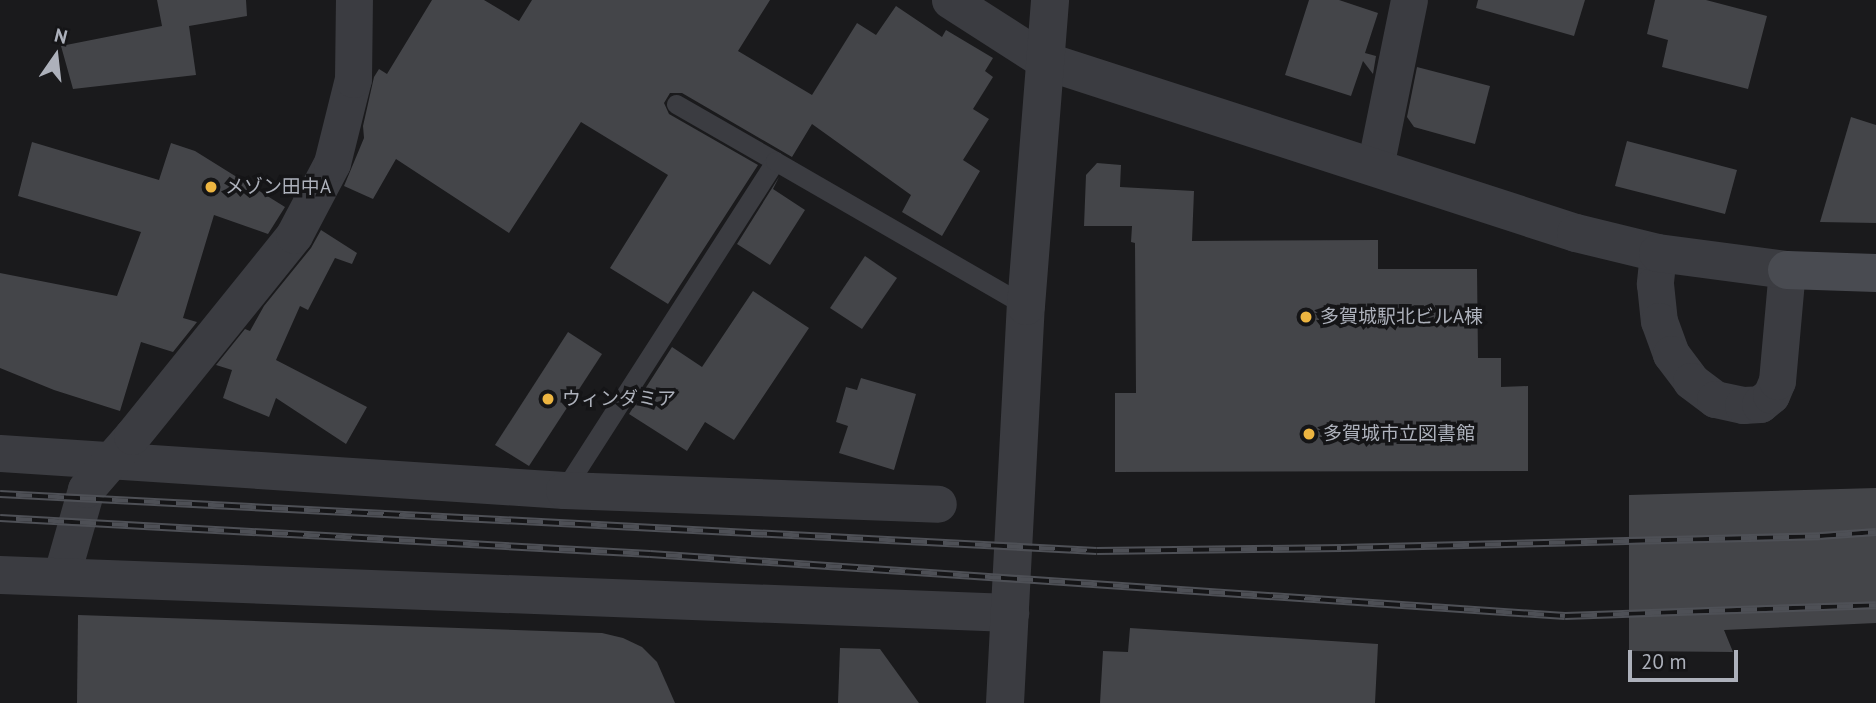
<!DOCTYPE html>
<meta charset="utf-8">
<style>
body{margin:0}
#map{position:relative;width:1876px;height:703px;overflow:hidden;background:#1a1a1c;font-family:"PT Sans","Noto Sans JP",sans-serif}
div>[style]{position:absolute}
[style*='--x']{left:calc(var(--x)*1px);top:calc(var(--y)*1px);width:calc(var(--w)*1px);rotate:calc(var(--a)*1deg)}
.building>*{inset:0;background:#444549}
.service>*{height:19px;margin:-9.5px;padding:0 9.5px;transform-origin:9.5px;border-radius:9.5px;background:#3b3c41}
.minor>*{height:37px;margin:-18.5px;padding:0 18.5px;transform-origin:18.5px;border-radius:18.5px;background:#3b3c41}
.tertiary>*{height:38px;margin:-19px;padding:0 19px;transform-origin:19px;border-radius:19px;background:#3b3c41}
.secondary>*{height:38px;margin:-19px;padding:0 19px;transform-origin:19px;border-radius:19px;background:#494b51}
.rail>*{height:8px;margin-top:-4px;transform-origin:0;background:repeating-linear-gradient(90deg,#151517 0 16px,#4e5056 0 32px);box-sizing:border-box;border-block:2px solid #4e5056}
.dots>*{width:19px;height:19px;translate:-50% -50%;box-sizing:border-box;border:4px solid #151517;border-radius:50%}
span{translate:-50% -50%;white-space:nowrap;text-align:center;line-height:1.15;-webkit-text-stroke:7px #151517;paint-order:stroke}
.poi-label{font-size:19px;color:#adb1bb}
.left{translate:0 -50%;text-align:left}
.north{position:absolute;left:21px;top:21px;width:70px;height:70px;-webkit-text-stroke:5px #151517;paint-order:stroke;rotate:14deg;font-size:19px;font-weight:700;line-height:28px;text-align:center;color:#adb1bb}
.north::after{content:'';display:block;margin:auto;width:24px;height:32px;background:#adb1bb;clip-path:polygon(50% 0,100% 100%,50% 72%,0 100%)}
.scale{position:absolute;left:1628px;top:650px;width:110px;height:32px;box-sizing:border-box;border:4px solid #adb1bb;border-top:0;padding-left:9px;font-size:21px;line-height:24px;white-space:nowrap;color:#adb1bb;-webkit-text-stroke:5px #151517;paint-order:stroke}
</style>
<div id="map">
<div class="building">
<div style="clip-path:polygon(157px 0,246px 0,247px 16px,189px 26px,196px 75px,73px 89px,61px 46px,162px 26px)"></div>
<div style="clip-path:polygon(432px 0,484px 0,519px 21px,532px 0,770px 0,738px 51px,812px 95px,857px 23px,876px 35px,896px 6px,942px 37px,946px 30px,993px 58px,985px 71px,993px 77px,973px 109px,989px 119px,963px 160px,980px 171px,942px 236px,902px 212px,911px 195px,812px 124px,792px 157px,682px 93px,670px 93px,664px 103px,669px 114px,758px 165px,668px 304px,610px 268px,668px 175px,581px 122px,509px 233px,396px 159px,373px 199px,344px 186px,364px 138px,363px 126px,374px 77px,379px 69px,387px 74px)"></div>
<div style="clip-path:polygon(1309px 0,1339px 0,1378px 13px,1365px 53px,1376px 56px,1373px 74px,1363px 61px,1351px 96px,1285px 75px)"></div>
<div style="clip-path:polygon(1478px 0,1585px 0,1574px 36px,1476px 8px)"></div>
<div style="clip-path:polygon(1655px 0,1706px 0,1767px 16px,1748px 89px,1662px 67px,1668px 40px,1647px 34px)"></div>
<div style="clip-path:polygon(1417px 67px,1490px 86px,1475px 144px,1414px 127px,1407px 117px)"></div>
<div style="clip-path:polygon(1851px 117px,1876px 125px,1876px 223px,1820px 222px)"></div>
<div style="clip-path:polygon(1627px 141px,1737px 170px,1725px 214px,1615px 186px)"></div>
<div style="clip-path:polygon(32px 142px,159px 180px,171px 143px,195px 151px,285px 207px,268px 234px,214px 215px,183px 318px,197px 322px,173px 352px,141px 342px,120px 411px,54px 390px,0 368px,0 273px,117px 296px,141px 232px,18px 196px)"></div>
<div style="clip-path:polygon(1097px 163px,1121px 165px,1120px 187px,1194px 191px,1192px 241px,1378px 240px,1378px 269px,1477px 269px,1478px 358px,1501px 358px,1501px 387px,1528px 386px,1528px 471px,1115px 472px,1115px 393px,1136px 393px,1135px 243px,1131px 242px,1132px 226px,1084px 226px,1086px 175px)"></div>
<div style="clip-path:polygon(779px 177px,773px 189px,805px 210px,770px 265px,737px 244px)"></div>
<div style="clip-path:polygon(321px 230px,357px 253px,352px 264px,335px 258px,308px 310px,300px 306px,276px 360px,367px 407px,346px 444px,276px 398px,269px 417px,223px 398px,232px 370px,216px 365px,245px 329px,250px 331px,264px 306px,311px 248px)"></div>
<div style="clip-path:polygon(865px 256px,897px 278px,862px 329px,830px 308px)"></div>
<div style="clip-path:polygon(753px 291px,809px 328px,734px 440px,705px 422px,687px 451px,629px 414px,672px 347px,702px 367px)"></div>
<div style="clip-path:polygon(568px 332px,602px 354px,529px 466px,495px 445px)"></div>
<div style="clip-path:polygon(861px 378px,916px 394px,894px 470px,839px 453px,848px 426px,836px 422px,846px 387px,857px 390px)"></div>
<div style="clip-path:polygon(1876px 488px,1876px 623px,1724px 630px,1733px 652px,1629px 651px,1629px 495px)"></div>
<div style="clip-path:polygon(78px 615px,602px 633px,623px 638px,642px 647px,657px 662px,675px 703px,77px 703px)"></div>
<div style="clip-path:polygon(1130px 628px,1378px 644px,1375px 703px,1100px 703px,1103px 651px,1128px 652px)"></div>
<div style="clip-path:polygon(840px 648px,880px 649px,919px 703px,838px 703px)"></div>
</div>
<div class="service">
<div style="--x:676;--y:104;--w:114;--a:29.9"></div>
<div style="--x:564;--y:490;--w:391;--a:-57.3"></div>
<div style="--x:775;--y:161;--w:290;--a:30"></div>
</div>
<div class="minor">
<div style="--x:950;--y:0;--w:113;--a:32.7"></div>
<div style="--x:1375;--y:167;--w:170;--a:-78.5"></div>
<div style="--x:1658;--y:253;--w:31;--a:96"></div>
<div style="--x:1655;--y:284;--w:37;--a:84"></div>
<div style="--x:1659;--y:321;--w:35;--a:70"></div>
<div style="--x:1671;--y:354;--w:34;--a:53"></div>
<div style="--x:1691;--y:381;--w:30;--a:37"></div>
<div style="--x:1715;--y:399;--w:29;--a:12"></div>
<div style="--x:1743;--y:405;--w:17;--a:-3"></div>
<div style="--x:1760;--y:404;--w:14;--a:-39"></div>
<div style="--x:1771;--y:395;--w:15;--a:-67"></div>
<div style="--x:1777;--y:381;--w:111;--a:-84.9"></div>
<div style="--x:0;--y:453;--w:565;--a:3.75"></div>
<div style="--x:564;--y:490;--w:374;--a:2.1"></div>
<div style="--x:61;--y:577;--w:91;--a:-74.1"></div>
<div style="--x:86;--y:489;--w:70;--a:-49"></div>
<div style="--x:132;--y:436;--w:258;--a:-51.1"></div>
<div style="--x:294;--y:235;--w:81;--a:-62.2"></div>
<div style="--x:332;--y:163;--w:87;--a:-76"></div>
<div style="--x:353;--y:79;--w:79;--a:-89.3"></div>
</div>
<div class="tertiary">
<div style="--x:1045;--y:61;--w:558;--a:17.95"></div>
<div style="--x:1576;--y:233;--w:84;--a:13.7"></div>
<div style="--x:1658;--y:253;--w:130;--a:7.5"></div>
<div style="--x:0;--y:575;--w:1011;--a:2.15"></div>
<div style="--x:1005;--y:703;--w:398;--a:-87"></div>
<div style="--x:1026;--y:306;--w:307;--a:-85.5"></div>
</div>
<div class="secondary">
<div style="--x:1787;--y:270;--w:89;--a:1.9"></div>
</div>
<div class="rail">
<div style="--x:0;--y:494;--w:1098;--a:2.97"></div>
<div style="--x:1097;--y:551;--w:244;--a:-0.7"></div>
<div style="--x:1341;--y:548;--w:479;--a:-1.4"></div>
<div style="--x:1820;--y:536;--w:56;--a:-4.1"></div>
<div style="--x:0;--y:518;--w:651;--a:3.17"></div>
<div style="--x:650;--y:554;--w:917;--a:3.88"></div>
<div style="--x:1565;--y:616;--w:311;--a:-2"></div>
</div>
<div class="dots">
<div style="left:211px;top:187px;background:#edb541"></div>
<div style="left:1306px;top:317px;background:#edb541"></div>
<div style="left:548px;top:399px;background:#edb541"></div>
<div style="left:1309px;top:434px;background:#edb541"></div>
</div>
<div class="poi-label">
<span class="left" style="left:225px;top:187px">メゾン田中A</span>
<span class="left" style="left:1320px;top:317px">多賀城駅北ビルA棟</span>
<span class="left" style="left:562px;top:399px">ウィンダミア</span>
<span class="left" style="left:1323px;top:434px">多賀城市立図書館</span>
</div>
<div class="north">N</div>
<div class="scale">20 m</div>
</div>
